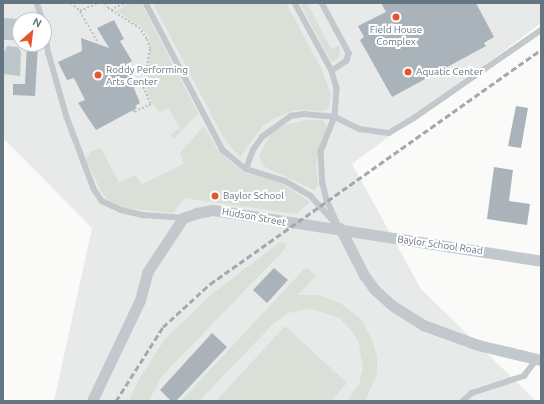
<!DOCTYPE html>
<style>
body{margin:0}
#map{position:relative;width:544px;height:404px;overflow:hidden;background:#fafaf8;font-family:Ubuntu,sans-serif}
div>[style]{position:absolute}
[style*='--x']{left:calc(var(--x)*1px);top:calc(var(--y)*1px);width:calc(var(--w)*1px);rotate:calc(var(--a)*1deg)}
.built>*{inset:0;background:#e8e9e9}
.green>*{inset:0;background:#dadfd7}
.water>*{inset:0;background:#bbc7cb}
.building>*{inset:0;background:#aab3b9}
.path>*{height:2px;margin-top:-1px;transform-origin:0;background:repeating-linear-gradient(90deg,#bbbfc2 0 2px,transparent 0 4px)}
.service>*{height:5.5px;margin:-2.75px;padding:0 2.75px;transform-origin:2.75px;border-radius:2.75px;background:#c3c8cc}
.minor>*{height:11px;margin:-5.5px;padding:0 5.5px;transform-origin:5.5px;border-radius:5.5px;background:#c3c8cc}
.rail>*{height:3px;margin-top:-1.5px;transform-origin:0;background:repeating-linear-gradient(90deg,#a2aab0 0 6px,transparent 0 9px)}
.dots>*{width:11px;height:11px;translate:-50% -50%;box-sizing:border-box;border:2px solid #fff;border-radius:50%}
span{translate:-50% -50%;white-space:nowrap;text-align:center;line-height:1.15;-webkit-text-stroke:4px #fff;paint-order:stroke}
.poi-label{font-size:10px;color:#657683}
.left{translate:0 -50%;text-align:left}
.street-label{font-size:10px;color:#657683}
.frame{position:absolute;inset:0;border:4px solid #657683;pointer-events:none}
.north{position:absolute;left:12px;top:12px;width:40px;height:40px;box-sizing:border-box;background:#fff;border:1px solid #c1c8cd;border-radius:50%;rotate:28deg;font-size:11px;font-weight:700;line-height:16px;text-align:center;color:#657683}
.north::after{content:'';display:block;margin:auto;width:14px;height:18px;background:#e4572e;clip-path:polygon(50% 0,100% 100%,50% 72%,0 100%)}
</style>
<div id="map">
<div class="built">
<div style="clip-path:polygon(evenodd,3px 3px,541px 3px,541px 23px,352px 164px,421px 289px,536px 401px,54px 401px,92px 228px,3px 138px,3px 3px,20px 20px,44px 20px,44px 44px,20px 44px,20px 20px)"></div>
</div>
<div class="green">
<div style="clip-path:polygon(130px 3px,141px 3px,198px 113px,174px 138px,172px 138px,171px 134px,180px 128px,168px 108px,161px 112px,157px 110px,147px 93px,145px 81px,150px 55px,149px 37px,140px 26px,116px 11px)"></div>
<div style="clip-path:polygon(153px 3px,286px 3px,322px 70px,331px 95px,329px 108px,323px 111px,294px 110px,275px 118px,263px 126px,240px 157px,224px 139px)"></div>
<div style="clip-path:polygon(300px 3px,307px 3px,331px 49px,339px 45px,340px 55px,335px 61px,331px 62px)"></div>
<div style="clip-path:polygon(307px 120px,323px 120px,327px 127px,321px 141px,316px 165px,318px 185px,314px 190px,263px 166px,259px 156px,270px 135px,285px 125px)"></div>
<div style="clip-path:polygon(204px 126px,217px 149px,235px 166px,244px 173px,278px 181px,310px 202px,296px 214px,184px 198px,173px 213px,125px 208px,110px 202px,102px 193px,86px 160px,90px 152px,101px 148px,119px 183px,135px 175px,142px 184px,184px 164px,180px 153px)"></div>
<div style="clip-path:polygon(280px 242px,287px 244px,282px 252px,161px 377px,149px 401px,129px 401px,138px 381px,165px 339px,212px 294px)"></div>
<div style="clip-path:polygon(306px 267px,316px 276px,298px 295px,318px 295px,340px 303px,361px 319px,373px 341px,377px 357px,377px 374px,365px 401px,347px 401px,359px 384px,363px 368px,359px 344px,353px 332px,338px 317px,310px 309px,288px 313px,275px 322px,199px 401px,181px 401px)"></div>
<div style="clip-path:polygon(285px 326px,347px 383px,331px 401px,216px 401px)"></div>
</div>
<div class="water">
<div style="clip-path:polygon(3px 18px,21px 19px,20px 36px,16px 40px,3px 40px)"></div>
<div style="clip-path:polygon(7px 46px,18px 47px,21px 52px,20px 76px,3px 74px,4px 52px)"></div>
</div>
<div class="building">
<div style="clip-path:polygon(381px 3px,476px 3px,494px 37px,484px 43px,486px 46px,392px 97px,360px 40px,364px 37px,358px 26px,386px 12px)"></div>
<div style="clip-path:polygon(114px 20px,124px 39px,120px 41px,132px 61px,127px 64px,132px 74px,129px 76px,140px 103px,135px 106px,137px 108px,96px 130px,78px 103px,85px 100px,74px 78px,67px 80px,58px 62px,82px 51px,81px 38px,109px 48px,97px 28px)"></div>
<div style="clip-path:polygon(27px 44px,38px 45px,35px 96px,13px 95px,13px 84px,25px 84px)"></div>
<div style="clip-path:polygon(516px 106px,528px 108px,521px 148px,508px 146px)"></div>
<div style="clip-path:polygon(494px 167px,513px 170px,509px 201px,530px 204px,527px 225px,487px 219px)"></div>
<div style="clip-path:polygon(274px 268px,288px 280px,267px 303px,253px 290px)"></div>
<div style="clip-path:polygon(212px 333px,227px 347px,176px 401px,171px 401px,160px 390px)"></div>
</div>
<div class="path">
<div style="--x:71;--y:3;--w:12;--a:42"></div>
<div style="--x:105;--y:3;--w:6;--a:59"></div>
<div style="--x:108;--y:8;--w:36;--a:32"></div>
<div style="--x:139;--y:27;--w:14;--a:56"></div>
<div style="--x:147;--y:39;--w:10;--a:73"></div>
<div style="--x:150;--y:49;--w:39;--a:100"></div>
<div style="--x:143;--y:87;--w:19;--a:65"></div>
<div style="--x:151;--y:104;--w:19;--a:155"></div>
<div style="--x:134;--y:112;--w:2;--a:-117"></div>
<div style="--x:111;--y:10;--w:15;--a:-28"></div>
<div style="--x:97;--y:41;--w:34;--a:-120"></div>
<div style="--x:80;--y:11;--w:20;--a:-24"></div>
</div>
<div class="service">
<div style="--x:37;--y:3;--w:18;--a:71"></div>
<div style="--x:146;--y:3;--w:166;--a:62.4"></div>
<div style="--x:223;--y:150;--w:30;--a:40"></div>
<div style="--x:246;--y:169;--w:41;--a:17.1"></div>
<div style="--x:285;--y:181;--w:30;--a:30"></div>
<div style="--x:311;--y:196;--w:43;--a:47.8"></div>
<div style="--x:295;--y:3;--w:77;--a:61.4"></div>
<div style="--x:332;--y:71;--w:18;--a:74"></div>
<div style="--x:337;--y:88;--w:29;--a:94"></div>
<div style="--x:335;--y:117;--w:37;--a:112"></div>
<div style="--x:321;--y:151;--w:33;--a:87"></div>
<div style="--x:323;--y:184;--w:16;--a:76"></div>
<div style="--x:327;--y:200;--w:24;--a:66"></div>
<div style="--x:322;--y:3;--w:57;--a:61.6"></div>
<div style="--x:349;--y:53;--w:8;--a:104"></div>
<div style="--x:347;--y:61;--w:18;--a:146"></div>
<div style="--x:44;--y:24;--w:30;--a:81"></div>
<div style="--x:49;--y:54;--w:66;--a:74.1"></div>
<div style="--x:67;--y:117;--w:77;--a:69.4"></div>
<div style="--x:94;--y:189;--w:14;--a:56"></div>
<div style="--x:102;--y:201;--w:21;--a:25"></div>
<div style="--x:121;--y:210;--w:23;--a:13"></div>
<div style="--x:143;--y:215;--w:39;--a:4"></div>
<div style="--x:246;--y:169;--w:20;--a:-70"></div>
<div style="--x:253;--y:150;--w:16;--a:-55"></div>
<div style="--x:262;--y:137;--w:36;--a:-36"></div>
<div style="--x:291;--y:116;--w:12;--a:-9"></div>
<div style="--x:303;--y:114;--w:32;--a:5"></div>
<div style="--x:335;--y:117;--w:28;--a:26"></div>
<div style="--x:360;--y:129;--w:29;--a:8"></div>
<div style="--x:389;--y:133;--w:29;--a:-31"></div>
<div style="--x:414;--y:118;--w:155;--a:-34.7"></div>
<div style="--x:463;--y:401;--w:12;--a:-42"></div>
<div style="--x:472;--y:393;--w:55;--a:-18.1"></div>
<div style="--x:524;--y:376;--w:21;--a:-53"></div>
</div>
<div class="minor">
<div style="--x:340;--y:228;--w:53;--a:62.9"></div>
<div style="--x:364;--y:275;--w:17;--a:54"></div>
<div style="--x:374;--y:289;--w:25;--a:42"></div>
<div style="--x:393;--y:306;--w:36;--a:32"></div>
<div style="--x:423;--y:325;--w:59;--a:20"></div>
<div style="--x:478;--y:345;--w:65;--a:13.4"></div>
<div style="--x:92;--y:401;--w:112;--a:-64.6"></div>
<div style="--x:140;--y:300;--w:30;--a:-75"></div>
<div style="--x:148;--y:271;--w:64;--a:-56.6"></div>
<div style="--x:183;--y:218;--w:15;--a:-20"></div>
<div style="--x:197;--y:213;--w:16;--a:-11"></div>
<div style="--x:213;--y:210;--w:332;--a:8.8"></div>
</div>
<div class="rail">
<div style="--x:116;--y:401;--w:88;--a:-57.6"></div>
<div style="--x:163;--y:327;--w:64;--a:-42.5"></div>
<div style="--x:210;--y:284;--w:405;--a:-35.3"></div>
</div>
<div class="dots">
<div style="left:396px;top:17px;background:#e4572e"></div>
<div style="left:408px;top:72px;background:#e4572e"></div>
<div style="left:98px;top:75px;background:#e4572e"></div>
<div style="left:215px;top:196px;background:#e4572e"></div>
</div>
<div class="poi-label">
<span style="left:396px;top:35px">Field House<br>Complex</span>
<span class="left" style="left:106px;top:75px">Roddy Performing<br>Arts Center</span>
<span class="left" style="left:416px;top:72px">Aquatic Center</span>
<span class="left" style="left:223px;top:196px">Baylor School</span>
</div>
<div class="street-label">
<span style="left:254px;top:217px;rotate:10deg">Hudson Street</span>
<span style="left:440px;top:245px;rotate:8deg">Baylor School Road</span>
</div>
<div class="frame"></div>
<div class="north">N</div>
</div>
